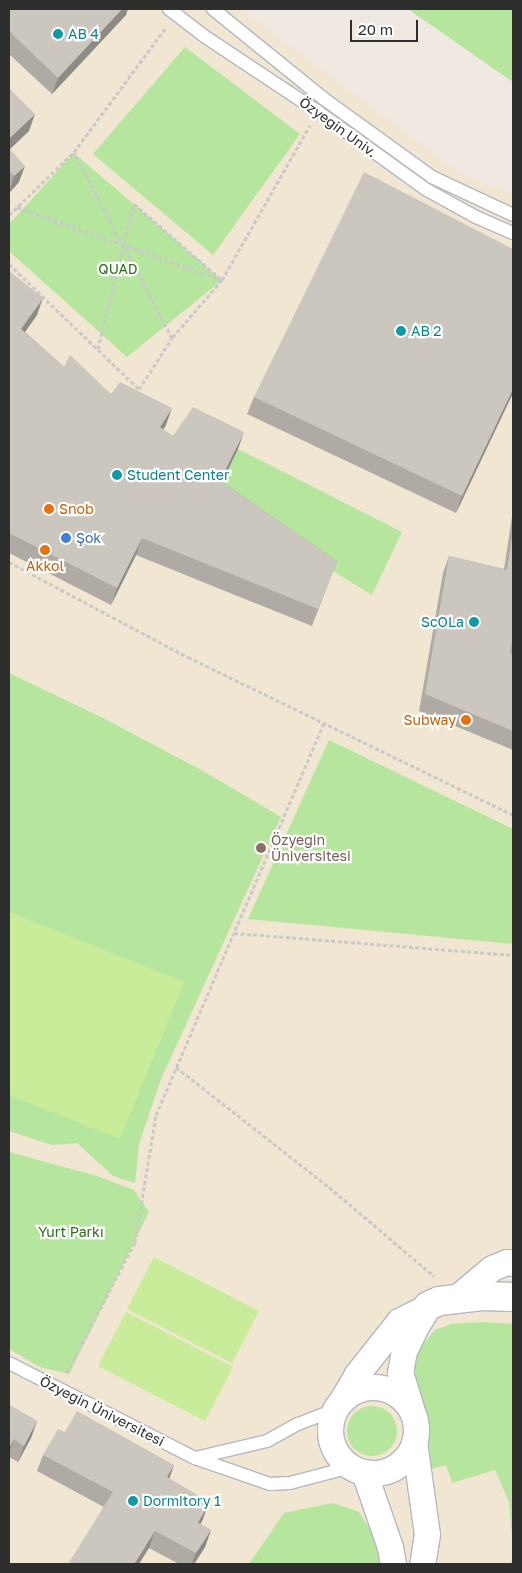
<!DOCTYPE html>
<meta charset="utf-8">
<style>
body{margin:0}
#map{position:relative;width:522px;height:1573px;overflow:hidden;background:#efe9e1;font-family:"Golos Text",sans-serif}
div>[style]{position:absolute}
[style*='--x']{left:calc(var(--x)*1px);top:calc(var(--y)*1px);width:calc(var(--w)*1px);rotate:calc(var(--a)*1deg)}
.education>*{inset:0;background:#f0e6d1}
.green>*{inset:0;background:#b6e59e}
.round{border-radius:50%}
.pitch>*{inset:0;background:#c9ec9a}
.path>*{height:3px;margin-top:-1.5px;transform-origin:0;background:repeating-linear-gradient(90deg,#c9c9c9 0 4px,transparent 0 6.5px)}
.roads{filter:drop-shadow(1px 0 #b4b7c1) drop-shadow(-1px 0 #b4b7c1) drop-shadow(0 1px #b4b7c1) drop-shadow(0 -1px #b4b7c1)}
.lane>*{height:12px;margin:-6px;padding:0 6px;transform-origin:6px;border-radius:6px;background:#fff}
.street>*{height:25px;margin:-12.5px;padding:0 12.5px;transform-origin:12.5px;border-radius:12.5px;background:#fff}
.street>.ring{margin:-12.5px;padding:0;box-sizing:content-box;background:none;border:25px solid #fff;border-radius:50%}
.secondary>*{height:28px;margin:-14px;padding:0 14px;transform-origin:14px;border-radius:14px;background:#fff}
.wall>*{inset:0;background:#afaba4}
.shaded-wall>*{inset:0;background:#8e8b86}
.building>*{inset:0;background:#cbc7bf}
.dots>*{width:14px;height:14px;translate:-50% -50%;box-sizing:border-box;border:2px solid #fff;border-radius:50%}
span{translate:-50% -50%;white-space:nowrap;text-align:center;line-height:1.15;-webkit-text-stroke:4.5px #fff;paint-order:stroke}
.culture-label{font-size:14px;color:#0d838f}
.left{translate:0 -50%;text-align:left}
.right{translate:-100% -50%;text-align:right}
.street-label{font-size:14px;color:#2e2e2e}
.park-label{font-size:14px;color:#2c6e1b}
.food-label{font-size:14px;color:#c56008}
.shop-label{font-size:14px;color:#366cbe}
.education-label{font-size:14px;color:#785e54}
.frame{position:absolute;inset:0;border:10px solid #2e2e2e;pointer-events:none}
.scale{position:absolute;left:350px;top:20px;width:68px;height:22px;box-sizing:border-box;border:2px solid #2e2e2e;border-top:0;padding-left:6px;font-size:15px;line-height:18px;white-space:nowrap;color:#2e2e2e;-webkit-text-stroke:4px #fff;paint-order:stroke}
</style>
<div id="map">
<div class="education">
<div style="clip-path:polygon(9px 9px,241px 9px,461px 174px,513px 194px,513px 1564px,383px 1564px,284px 1513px,249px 1564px,9px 1564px)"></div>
</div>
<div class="green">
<div style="clip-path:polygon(408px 9px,513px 9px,513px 82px)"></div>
<div style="clip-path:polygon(185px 47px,300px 134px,213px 255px,93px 154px)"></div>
<div style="clip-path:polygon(74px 153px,222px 280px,127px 357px,9px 251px,9px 224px)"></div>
<div style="clip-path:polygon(238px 449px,402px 532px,372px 595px,214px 498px)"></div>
<div style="clip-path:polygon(9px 673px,103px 718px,205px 772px,281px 817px,161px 1079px,139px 1144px,135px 1183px,113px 1176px,77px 1143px,52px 1145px,9px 1131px)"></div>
<div style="clip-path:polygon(329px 740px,513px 829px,513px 944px,248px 919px)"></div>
<div style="clip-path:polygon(9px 1152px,97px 1176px,134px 1190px,149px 1212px,69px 1374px,40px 1367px,9px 1349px)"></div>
<div style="clip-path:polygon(484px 1322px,513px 1324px,513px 1564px,511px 1564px,513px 1550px,509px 1502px,495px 1470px,452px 1483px,446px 1465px,428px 1470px,426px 1419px,412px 1388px,410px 1367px,418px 1350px,435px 1330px,451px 1324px)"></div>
<div class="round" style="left:347px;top:1406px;width:50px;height:50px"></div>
<div style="clip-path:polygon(333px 1503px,359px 1512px,384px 1551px,383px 1564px,249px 1564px,284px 1513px)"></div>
</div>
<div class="pitch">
<div style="clip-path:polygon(9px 912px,184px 982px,120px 1139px,9px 1095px)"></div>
<div style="clip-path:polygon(154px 1257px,259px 1311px,232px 1363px,127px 1309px)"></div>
<div style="clip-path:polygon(126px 1312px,233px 1367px,205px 1421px,98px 1366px)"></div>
</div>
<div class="path">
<div style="--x:17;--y:207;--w:218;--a:19.6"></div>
<div style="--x:222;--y:280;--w:178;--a:-60.4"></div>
<div style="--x:9;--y:215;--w:91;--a:-44.1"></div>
<div style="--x:74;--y:152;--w:155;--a:-53.6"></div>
<div style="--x:9;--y:264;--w:180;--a:43.9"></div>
<div style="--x:139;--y:389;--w:61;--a:-57.1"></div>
<div style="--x:172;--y:338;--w:210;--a:-117.8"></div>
<div style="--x:98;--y:349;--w:149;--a:-76.1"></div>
<div style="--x:134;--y:204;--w:116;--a:40.8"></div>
<div style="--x:222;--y:280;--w:77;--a:130.8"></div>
<div style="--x:9;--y:562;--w:203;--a:28"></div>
<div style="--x:188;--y:657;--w:361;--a:25.9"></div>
<div style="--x:324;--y:723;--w:228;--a:113.2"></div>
<div style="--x:234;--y:933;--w:280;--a:4.5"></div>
<div style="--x:176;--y:1067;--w:194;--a:38.1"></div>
<div style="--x:329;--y:1187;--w:138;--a:40.3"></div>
<div style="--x:67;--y:1373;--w:148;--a:-62.6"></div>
<div style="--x:135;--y:1242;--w:129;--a:-80.6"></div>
<div style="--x:156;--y:1115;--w:198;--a:-66.8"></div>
</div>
<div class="roads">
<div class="lane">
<div style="--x:169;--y:9;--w:44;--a:37.6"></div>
<div style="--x:204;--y:36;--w:136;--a:33.6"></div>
<div style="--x:317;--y:111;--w:135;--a:35.7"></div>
<div style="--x:427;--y:190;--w:56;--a:28.9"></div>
<div style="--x:476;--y:217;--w:40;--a:23.4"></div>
<div style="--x:213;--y:9;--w:143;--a:39"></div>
<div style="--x:324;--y:99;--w:133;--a:35.8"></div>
<div style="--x:432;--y:177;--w:89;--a:25.1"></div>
<div style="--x:9;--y:1363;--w:209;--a:27.1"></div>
<div style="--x:195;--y:1458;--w:79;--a:19.1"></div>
<div style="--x:270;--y:1484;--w:20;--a:-3"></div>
<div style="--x:290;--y:1483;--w:63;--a:-14.7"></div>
<div style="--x:195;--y:1458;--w:74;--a:-13.3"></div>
<div style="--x:267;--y:1441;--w:35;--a:-29"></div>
<div style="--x:298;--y:1424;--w:40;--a:-21"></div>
</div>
<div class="street">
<div style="--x:455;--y:1299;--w:48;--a:-40"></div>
<div style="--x:492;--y:1268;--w:16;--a:-22"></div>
<div style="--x:507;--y:1262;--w:6;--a:9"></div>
<div class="ring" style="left:330px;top:1387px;width:61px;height:61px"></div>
<div style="--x:342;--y:1400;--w:30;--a:-60"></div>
<div style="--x:357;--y:1374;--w:68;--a:-51.6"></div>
<div style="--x:399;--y:1321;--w:33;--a:-27"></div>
<div style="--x:411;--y:1408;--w:37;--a:-107"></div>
<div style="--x:400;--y:1373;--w:22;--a:-80"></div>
<div style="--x:404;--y:1351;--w:25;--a:-64"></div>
<div style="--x:415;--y:1328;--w:26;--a:-59"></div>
<div style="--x:414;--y:1442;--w:93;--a:82"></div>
<div style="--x:427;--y:1534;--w:30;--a:99"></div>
<div style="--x:364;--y:1472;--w:79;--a:70.9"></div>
<div style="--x:390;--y:1547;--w:17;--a:80"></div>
</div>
<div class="secondary">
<div style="--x:428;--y:1306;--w:12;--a:-24"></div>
<div style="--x:439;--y:1301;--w:44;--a:-6.5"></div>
<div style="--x:483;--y:1296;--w:30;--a:2"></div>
</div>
</div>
<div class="wall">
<div style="clip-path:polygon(9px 9px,126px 15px,52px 94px,9px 54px)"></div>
<div style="clip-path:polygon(9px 88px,29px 131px,10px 149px,19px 182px,9px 193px)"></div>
<div style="clip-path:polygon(513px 249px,513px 393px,456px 513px,247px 414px,254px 397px)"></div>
<div style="clip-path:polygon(9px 271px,37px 315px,25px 332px,64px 367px,166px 425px,163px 430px,173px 436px,238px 449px,222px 482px,337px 561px,312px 626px,136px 555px,111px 605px,9px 553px)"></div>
<div style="clip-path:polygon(513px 510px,513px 750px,419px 711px,443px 573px,449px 556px,504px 569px)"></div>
<div style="clip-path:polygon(9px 1405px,37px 1421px,31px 1438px,18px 1462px,9px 1457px)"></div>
<div style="clip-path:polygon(43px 1455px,174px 1465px,169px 1479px,203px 1519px,200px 1524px,211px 1530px,205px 1547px,194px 1564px,179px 1564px,149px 1548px,104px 1507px,37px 1471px)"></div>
</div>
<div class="shaded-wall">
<div style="clip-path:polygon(122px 9px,128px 9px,126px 15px,52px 94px,58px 78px)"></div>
<div style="clip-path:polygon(35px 114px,29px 131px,9px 150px,9px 139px)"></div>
<div style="clip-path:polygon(25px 166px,19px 182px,9px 193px,14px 176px)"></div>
<div style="clip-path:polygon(43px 298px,37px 315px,15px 346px,21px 329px)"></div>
<div style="clip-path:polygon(513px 389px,513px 393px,456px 513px,462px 496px)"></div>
<div style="clip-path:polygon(172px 408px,166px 425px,154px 444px,160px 427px)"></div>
<div style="clip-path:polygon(244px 432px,238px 449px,214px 498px,220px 481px)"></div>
<div style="clip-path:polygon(142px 538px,136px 555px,111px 605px,117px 588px)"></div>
<div style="clip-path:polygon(37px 1421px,31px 1438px,18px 1462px,24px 1446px)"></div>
<div style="clip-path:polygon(14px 1439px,9px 1453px,9px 1448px)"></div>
<div style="clip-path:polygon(174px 1465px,168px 1482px,167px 1477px)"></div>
<div style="clip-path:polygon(209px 1502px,203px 1519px,192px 1540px,198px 1523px)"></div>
<div style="clip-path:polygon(211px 1530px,205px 1547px,194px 1564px,192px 1564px,196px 1553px)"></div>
<div style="clip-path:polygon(155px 1531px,149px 1548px,139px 1564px,134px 1564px)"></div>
</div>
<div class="building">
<div style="clip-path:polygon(9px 9px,122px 9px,58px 78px,9px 31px)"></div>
<div style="clip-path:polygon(9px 88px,35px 114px,9px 139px)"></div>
<div style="clip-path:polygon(9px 148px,25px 166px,14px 176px,9px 171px)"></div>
<div style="clip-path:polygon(364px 172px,513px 249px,513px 389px,462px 496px,254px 397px)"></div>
<div style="clip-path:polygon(9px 271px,43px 298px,21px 329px,64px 367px,70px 355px,111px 394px,120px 382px,172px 408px,160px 427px,173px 436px,193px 407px,244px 432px,220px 481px,337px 561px,318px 609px,142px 538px,117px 588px,9px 533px)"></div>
<div style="clip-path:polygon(513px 531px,513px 640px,512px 640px,510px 654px,513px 655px,513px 731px,425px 694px,449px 556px,507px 570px)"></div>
<div style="clip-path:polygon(9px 1405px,37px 1421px,24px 1446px,14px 1439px,9px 1448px)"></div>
<div style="clip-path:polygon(77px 1411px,174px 1465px,167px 1477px,209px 1502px,198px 1523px,211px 1530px,196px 1553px,155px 1531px,134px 1564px,68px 1564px,113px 1492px,43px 1455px,58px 1429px,65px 1432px)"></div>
</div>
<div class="dots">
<div style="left:58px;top:34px;background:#0f9aa8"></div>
<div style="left:401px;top:331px;background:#0f9aa8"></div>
<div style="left:117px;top:475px;background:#0f9aa8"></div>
<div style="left:49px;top:509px;background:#e8710a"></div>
<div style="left:66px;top:538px;background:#3f7fe0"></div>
<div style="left:45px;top:550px;background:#e8710a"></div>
<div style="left:474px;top:622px;background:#0f9aa8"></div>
<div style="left:466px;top:720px;background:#e8710a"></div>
<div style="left:261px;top:848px;background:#8d6e63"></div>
<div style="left:133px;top:1501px;background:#0f9aa8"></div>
</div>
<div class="culture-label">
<span class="left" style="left:68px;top:34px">AB 4</span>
<span class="left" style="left:411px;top:331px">AB 2</span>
<span class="left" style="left:127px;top:475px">Student Center</span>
<span class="right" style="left:464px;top:622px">ScOLa</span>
<span class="left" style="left:143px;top:1501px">Dormitory 1</span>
</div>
<div class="street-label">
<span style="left:338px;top:127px;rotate:36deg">Özyeğin Univ.</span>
<span style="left:102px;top:1411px;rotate:27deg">Özyeğin Üniversitesi</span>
</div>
<div class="park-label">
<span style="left:118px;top:269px">QUAD</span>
<span style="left:71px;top:1232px">Yurt Parkı</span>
</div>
<div class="food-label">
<span class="left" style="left:59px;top:509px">Snob</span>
<span style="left:45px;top:566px">Akkol</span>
<span class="right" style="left:456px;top:720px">Subway</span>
</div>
<div class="shop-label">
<span class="left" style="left:76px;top:538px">Şok</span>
</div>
<div class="education-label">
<span class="left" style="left:271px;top:848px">Özyeğin<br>Üniversitesi</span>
</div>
<div class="frame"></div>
<div class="scale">20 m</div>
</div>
